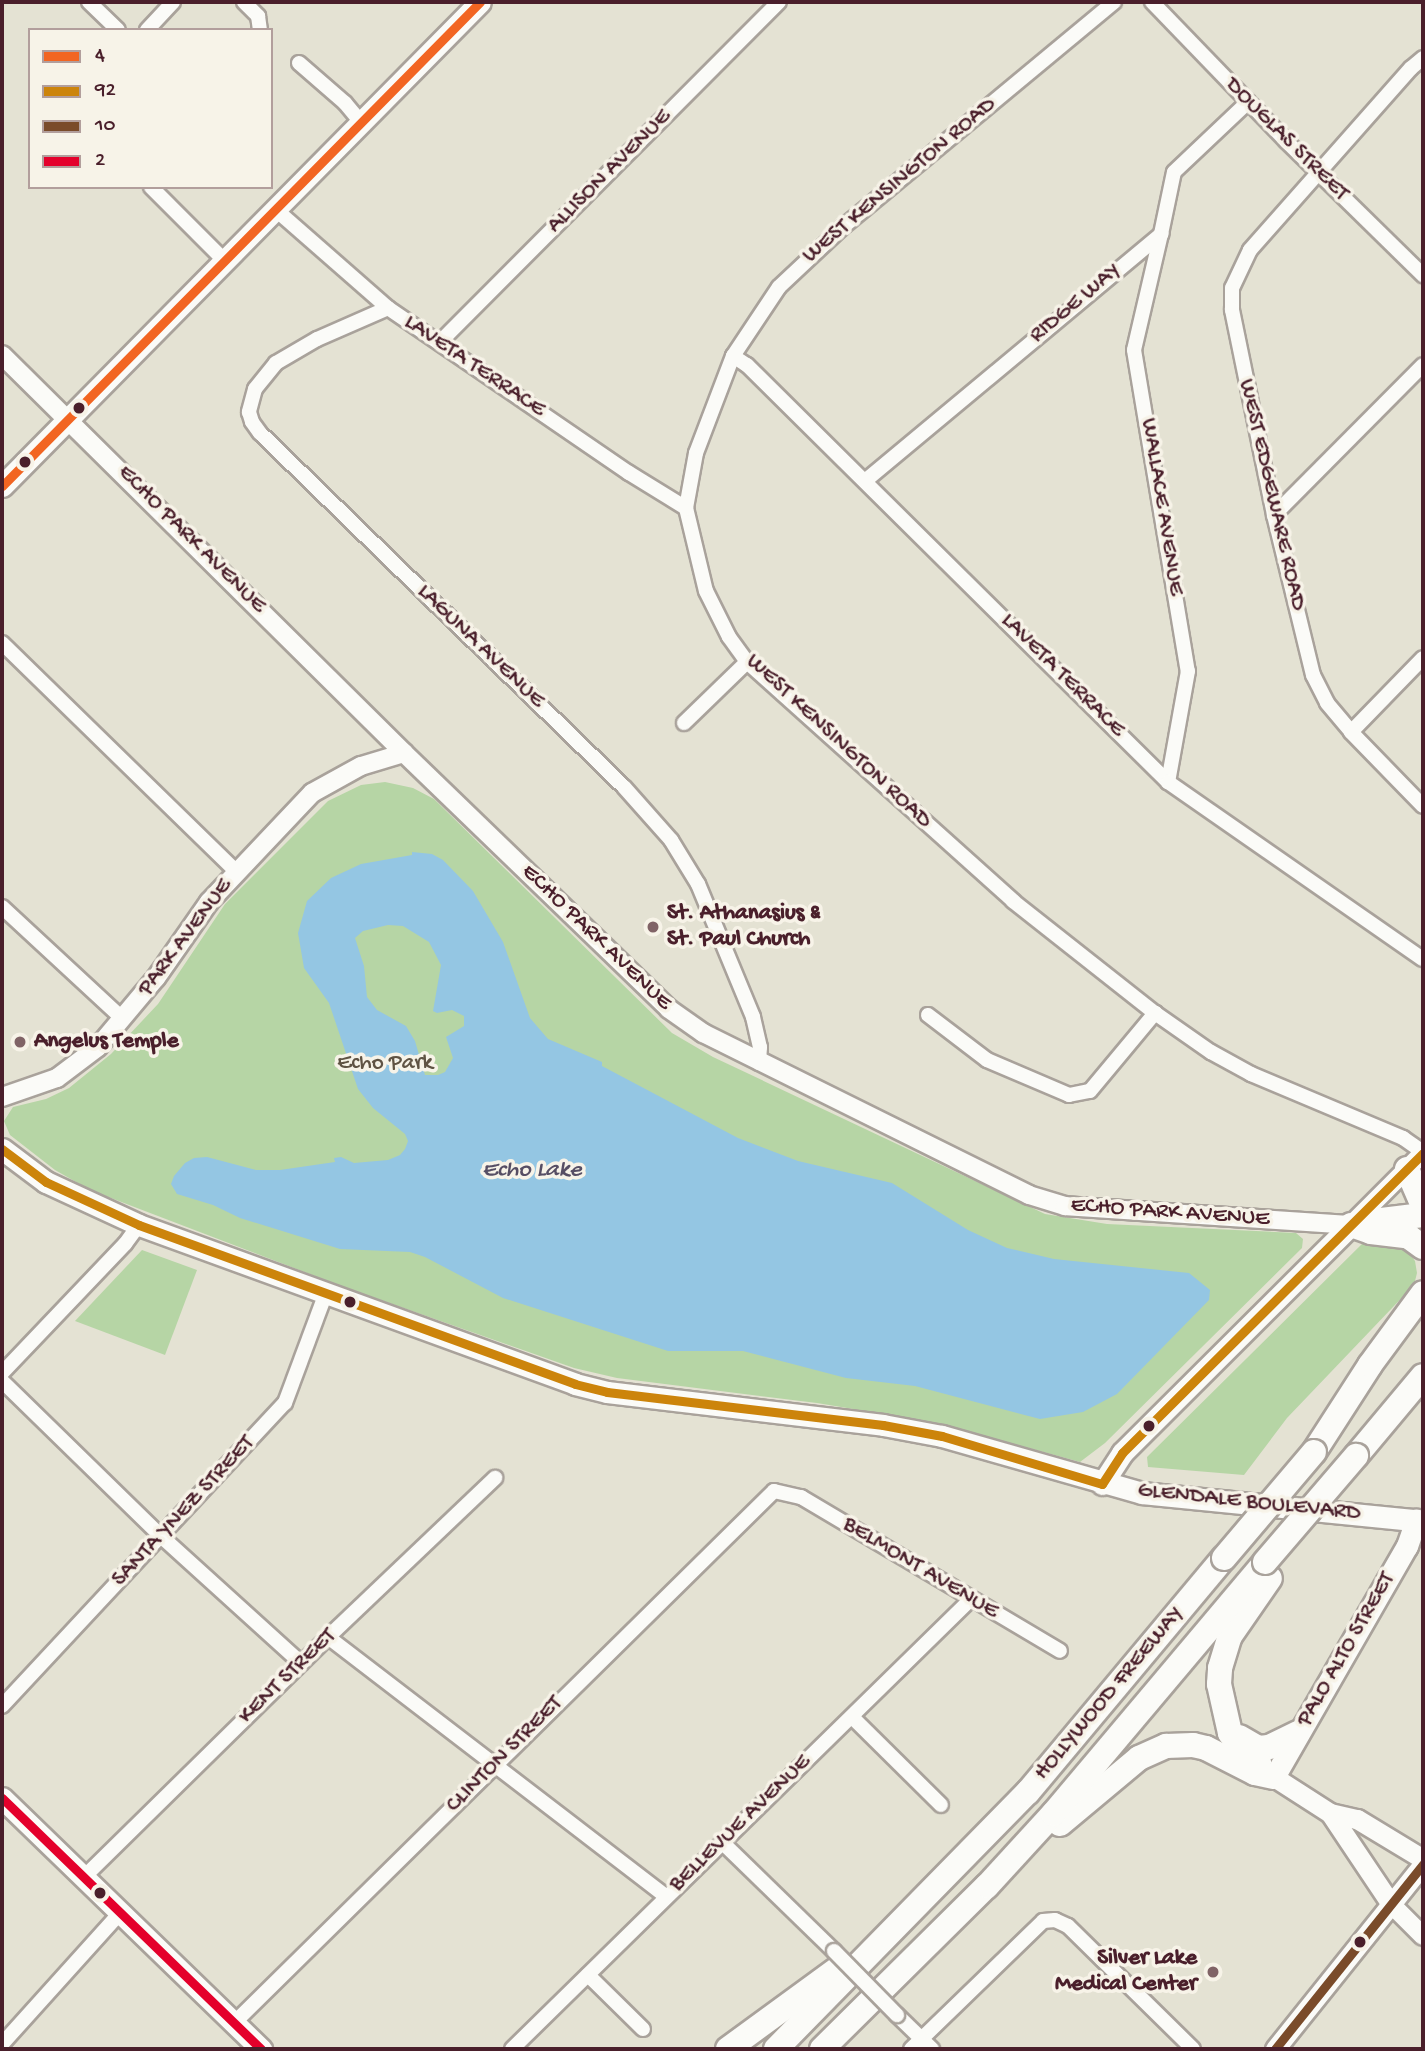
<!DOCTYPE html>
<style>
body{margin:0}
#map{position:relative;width:1425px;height:2051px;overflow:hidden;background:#e4e2d3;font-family:"Gochi Hand",sans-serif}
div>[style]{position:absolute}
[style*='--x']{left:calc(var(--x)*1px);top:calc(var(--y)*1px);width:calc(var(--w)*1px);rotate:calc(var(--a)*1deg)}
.green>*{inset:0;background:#b6d5a5}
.water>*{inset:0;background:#94c6e3}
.roads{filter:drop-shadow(2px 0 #a9a29b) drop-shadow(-2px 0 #a9a29b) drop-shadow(0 2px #a9a29b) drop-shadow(0 -2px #a9a29b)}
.minor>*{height:14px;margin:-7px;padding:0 7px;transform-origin:7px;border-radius:7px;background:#fbfbf8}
.tertiary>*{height:18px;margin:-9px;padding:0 9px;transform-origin:9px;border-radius:9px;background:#fbfbf8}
.secondary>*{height:19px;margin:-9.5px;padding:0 9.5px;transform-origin:9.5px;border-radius:9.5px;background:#fbfbf8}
.primary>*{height:21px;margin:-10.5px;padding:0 10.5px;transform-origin:10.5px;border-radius:10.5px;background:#fbfbf8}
.motorway>*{height:24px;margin:-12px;padding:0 12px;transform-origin:12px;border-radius:12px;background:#fbfbf8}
.bridges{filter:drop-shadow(2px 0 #a9a29b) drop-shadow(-2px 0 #a9a29b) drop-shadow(0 2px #a9a29b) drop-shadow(0 -2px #a9a29b)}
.minor-bridge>*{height:14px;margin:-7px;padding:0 7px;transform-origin:7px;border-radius:7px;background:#fbfbf8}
.motorway-bridge>*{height:24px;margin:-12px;padding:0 12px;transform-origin:12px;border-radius:12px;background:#fbfbf8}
.bus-1>*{height:9px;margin:-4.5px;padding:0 4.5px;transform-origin:4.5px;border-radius:4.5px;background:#f26522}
.bus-2>*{height:9px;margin:-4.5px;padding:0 4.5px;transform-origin:4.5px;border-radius:4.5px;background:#cc840b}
.bus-3>*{height:9px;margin:-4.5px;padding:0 4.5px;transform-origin:4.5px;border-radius:4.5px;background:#7a4b2a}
.bus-4>*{height:9px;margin:-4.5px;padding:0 4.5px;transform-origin:4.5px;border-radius:4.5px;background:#e4002b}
.dots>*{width:19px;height:19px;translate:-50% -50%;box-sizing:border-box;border:4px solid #f7f3e8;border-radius:50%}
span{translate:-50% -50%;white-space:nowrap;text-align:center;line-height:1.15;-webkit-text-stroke:7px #f7f3e8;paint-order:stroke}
.street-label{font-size:23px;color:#4a1f2b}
.poi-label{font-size:23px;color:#4a1f2b;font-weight:700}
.left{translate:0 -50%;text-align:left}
.right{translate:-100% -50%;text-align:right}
.park-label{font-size:23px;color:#5f5344}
.water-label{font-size:24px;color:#564e64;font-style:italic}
.frame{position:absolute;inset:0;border:4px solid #4a1f2b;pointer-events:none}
.legend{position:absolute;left:28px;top:28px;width:245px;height:161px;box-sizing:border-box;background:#f7f3e8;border:2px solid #b29e9c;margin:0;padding:9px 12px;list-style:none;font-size:21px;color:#4a1f2b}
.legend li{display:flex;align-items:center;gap:14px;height:35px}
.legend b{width:35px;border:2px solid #b29e9c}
</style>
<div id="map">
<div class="green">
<div style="clip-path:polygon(385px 782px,413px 788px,434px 799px,672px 1033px,713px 1057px,1045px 1214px,1107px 1224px,1296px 1233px,1303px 1239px,1302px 1248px,1105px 1443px,1080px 1462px,937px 1423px,817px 1403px,617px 1378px,574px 1368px,341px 1286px,90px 1190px,55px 1170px,10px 1135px,4px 1121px,13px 1107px,46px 1099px,69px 1088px,111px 1054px,158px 1004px,225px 904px,328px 801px,361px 785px)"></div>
<div style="clip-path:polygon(1365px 1241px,1385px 1241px,1407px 1250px,1415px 1261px,1417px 1273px,1414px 1285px,1287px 1418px,1244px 1475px,1148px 1467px,1147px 1457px)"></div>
<div style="clip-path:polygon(142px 1250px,197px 1270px,165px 1355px,75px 1321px)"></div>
</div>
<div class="water">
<div style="clip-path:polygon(evenodd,412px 852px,432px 854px,443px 860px,473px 891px,503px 942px,530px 1018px,548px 1039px,602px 1062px,602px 1066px,738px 1138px,798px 1161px,892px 1183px,968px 1230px,1007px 1248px,1054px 1259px,1189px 1273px,1210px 1290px,1209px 1300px,1117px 1394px,1083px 1412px,1040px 1419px,915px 1386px,846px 1378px,743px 1351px,668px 1351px,503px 1298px,425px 1257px,410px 1252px,340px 1249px,240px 1218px,213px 1205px,177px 1194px,171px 1184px,174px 1176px,185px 1163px,194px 1158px,207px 1157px,256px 1170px,280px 1170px,335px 1162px,334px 1158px,341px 1157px,354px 1163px,388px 1160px,400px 1155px,405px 1149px,408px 1141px,405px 1134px,373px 1108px,358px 1089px,329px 1003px,304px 968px,298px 933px,307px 901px,331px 878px,361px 864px,412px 855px,412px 852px,388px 925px,403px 926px,429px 942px,441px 965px,433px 1011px,437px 1013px,452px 1010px,464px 1016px,464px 1026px,446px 1037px,453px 1058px,445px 1072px,438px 1075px,425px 1075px,415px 1041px,406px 1026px,377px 1010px,367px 997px,364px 966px,355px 938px,363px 931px,388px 925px)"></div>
</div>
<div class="roads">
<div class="minor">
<div style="--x:89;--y:2;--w:40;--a:44"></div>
<div style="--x:244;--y:2;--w:20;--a:45"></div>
<div style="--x:258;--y:16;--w:14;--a:82"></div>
<div style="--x:1114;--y:2;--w:351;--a:140.3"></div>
<div style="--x:844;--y:226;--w:89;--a:136.8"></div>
<div style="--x:779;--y:287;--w:83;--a:123.7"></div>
<div style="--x:733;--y:356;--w:104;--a:110.9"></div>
<div style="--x:696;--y:453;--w:56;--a:100.3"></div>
<div style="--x:686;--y:508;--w:85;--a:76.5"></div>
<div style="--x:706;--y:591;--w:51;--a:63.4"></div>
<div style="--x:729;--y:637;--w:31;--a:54"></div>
<div style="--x:747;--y:662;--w:358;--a:41.9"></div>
<div style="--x:1013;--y:901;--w:181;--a:38.3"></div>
<div style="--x:1155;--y:1013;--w:68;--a:34.9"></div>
<div style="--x:1211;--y:1052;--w:46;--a:28.8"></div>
<div style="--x:1251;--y:1074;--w:165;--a:22.8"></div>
<div style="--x:1403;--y:1138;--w:24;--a:35"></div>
<div style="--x:1152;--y:2;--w:193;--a:46"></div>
<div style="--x:1286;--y:141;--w:192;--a:44.4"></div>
<div style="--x:147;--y:30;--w:38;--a:-47"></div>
<div style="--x:1423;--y:58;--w:16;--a:140"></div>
<div style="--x:1411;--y:68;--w:243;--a:131.5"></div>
<div style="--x:1250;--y:250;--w:42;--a:115.3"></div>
<div style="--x:1232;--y:288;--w:22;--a:90"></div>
<div style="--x:1232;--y:310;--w:209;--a:78.4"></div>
<div style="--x:1274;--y:515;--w:165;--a:76.3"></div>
<div style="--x:1313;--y:675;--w:31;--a:63"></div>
<div style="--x:1327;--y:703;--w:38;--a:50"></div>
<div style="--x:1351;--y:732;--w:103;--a:45.8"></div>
<div style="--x:299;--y:63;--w:61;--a:41"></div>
<div style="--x:345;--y:103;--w:25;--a:50"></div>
<div style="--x:151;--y:187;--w:105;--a:45"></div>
<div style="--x:275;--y:209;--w:150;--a:41.2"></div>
<div style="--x:388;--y:308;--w:292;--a:34.4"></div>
<div style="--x:629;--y:473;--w:67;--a:31.6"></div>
<div style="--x:1161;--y:234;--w:119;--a:103.1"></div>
<div style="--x:1134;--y:350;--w:326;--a:80.5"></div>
<div style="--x:1188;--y:671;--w:113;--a:100.2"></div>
<div style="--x:388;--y:308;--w:77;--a:156.4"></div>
<div style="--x:317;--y:339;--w:48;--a:149.7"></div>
<div style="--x:276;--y:363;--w:33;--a:129"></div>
<div style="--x:255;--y:389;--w:24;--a:105"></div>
<div style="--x:249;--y:412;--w:10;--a:73"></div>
<div style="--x:252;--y:422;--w:14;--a:54"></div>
<div style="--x:260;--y:433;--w:508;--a:44.2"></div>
<div style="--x:624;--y:787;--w:71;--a:48.4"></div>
<div style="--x:671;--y:840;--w:52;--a:58.5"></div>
<div style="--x:698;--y:884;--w:144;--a:67.5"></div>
<div style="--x:753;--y:1017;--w:31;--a:77"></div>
<div style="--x:760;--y:1047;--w:16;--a:94"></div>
<div style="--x:440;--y:342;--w:480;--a:-45.1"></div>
<div style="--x:733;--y:356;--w:17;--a:33"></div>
<div style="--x:747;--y:365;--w:593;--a:44.73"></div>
<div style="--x:1168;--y:782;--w:310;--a:34.8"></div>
<div style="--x:865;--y:481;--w:386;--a:-39.8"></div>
<div style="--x:1161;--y:234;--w:63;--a:-78.2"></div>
<div style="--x:1174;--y:172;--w:102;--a:-43.4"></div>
<div style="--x:1274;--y:515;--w:211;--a:-45.2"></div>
<div style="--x:2;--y:643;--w:328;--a:44.3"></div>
<div style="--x:684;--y:723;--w:88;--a:-44.1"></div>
<div style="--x:1351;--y:732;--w:103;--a:-45.8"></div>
<div style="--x:2;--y:907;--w:165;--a:42.8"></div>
<div style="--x:928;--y:1015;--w:74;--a:37.3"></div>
<div style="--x:987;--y:1060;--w:89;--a:23.1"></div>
<div style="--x:1069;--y:1095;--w:21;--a:-11"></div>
<div style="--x:1090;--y:1091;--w:102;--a:-50.2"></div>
<div style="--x:2;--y:1373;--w:178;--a:-46.4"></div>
<div style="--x:125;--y:1244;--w:24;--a:-54"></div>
<div style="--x:2;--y:1381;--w:223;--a:44.3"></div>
<div style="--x:162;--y:1537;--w:188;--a:42.2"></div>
<div style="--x:328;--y:1637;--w:426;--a:37.5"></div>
<div style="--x:2;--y:1706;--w:415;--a:-47"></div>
<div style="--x:285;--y:1403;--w:117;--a:-69.6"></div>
<div style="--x:852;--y:1717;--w:125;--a:44.7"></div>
<div style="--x:723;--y:1843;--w:155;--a:44.2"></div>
<div style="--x:83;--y:1878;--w:344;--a:-44.5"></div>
<div style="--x:328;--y:1637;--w:231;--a:-43.6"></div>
<div style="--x:588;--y:1975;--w:77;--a:44.5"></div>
<div style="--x:897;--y:2015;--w:49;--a:44.2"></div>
<div style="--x:234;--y:2023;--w:758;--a:-44.57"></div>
<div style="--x:774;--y:1491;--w:28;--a:13"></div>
<div style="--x:801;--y:1497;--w:301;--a:30.7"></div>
<div style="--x:2;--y:2044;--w:176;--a:-48"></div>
<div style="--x:512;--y:2049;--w:643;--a:-44.43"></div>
<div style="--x:911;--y:2049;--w:184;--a:-44.1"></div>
<div style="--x:1043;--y:1921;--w:12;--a:-5"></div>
<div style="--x:1055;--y:1920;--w:14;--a:25"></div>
<div style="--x:1068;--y:1926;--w:175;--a:44.5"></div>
</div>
<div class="tertiary">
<div style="--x:2;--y:355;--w:566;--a:44.71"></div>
<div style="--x:404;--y:753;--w:368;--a:44"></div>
<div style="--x:669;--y:1009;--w:42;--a:35.2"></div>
<div style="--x:703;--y:1033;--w:364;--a:26.4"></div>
<div style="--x:1029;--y:1195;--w:38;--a:17"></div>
<div style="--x:1065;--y:1206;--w:287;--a:3.8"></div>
<div style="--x:1351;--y:1225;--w:102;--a:-45"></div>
<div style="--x:2;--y:1097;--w:58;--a:-19.1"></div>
<div style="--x:57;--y:1078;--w:51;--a:-37.1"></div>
<div style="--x:98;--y:1047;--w:90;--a:-50"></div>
<div style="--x:156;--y:978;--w:93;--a:-55.1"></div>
<div style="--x:209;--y:902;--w:150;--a:-46.6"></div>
<div style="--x:312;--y:793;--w:56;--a:-28.9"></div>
<div style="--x:361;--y:766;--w:45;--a:-16.8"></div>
<div style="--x:1391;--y:1904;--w:45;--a:45"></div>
</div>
<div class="secondary">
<div style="--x:1274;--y:1777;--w:67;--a:32.7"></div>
<div style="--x:1330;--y:1813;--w:28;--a:13"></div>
<div style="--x:1357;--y:1819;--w:77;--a:31.2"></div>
<div style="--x:1330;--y:1813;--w:110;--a:56.2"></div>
<div style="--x:1275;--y:2049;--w:237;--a:-51.3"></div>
</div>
<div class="primary">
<div style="--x:2;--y:486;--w:680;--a:-45.36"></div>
<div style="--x:2;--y:1149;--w:55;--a:36.9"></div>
<div style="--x:46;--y:1182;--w:102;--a:24.8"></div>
<div style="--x:139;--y:1225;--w:464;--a:20"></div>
<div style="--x:575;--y:1384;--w:33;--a:14"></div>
<div style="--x:607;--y:1392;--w:278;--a:6.8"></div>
<div style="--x:883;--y:1425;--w:60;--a:10.6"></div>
<div style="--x:942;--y:1436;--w:208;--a:15.9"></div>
<div style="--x:1142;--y:1493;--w:282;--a:5.7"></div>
<div style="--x:1102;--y:1484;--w:37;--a:-57"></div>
<div style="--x:1122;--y:1453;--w:323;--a:-44.9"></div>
<div style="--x:1274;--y:1777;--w:267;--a:-60.1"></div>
<div style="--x:1407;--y:1546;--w:28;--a:-71"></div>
<div style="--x:2;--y:1798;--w:361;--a:44.1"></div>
</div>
<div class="motorway">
<div style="--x:1407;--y:1169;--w:40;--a:66.6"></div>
<div style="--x:1365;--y:1222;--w:58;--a:-6.9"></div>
<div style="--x:1351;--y:1225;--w:21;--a:19"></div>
<div style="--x:1371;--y:1232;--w:38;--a:7"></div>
<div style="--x:1409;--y:1237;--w:17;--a:36"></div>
<div style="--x:1314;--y:1452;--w:103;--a:-57.2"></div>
<div style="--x:1370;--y:1365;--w:89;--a:-53.6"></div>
<div style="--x:1356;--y:1456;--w:104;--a:-50.1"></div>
<div style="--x:1239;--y:1737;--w:22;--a:30"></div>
<div style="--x:1258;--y:1748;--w:11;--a:-5"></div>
<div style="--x:1269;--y:1747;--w:32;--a:-26"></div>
<div style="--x:1259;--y:1762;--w:17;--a:-147"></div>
<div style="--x:1245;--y:1753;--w:25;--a:-127"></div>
<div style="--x:1230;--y:1733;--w:50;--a:-102.7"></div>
<div style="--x:1219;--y:1684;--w:16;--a:-86"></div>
<div style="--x:1220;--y:1668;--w:34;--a:-73"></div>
<div style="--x:1230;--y:1636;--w:70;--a:-55.4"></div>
<div style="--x:1060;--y:1824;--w:103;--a:-39.9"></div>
<div style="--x:1139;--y:1758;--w:30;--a:-24"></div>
<div style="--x:1166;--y:1746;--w:27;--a:-2"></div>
<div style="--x:1193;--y:1745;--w:13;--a:13"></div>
<div style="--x:1206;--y:1748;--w:55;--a:27"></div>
<div style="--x:1255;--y:1773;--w:19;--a:12"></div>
<div style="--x:728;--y:2049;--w:134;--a:-36.2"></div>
<div style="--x:776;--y:2049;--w:360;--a:-45.6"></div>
<div style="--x:1028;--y:1792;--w:305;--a:-50.1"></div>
<div style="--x:822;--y:2049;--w:232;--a:-44.7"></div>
<div style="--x:987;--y:1886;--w:98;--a:-47.5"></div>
<div style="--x:1053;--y:1814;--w:329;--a:-49.9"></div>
</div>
</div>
<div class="bridges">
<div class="minor-bridge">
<div style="--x:834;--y:1951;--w:90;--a:45.5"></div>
</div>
<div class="motorway-bridge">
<div style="--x:1224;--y:1558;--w:139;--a:-49.7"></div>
<div style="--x:1265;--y:1562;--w:140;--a:-49.4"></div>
</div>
</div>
<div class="bus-1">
<div style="--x:2;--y:486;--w:680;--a:-45.36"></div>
</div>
<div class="bus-2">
<div style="--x:2;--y:1149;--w:55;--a:36.9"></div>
<div style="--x:46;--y:1182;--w:102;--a:24.8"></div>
<div style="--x:139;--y:1225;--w:464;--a:20"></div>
<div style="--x:575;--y:1384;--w:33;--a:14"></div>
<div style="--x:607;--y:1392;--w:278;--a:6.8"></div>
<div style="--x:883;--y:1425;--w:60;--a:10.6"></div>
<div style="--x:942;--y:1436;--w:167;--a:16.7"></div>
<div style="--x:1102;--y:1484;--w:37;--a:-57"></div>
<div style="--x:1122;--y:1453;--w:425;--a:-44.9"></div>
</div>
<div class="bus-3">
<div style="--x:1275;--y:2049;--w:237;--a:-51.3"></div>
</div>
<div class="bus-4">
<div style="--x:2;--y:1798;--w:361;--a:44.1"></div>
</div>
<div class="dots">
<div style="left:79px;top:408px;background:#4a1f2b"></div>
<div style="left:25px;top:462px;background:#4a1f2b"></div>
<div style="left:653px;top:927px;background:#806366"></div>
<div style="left:20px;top:1042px;background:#806366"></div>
<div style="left:350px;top:1302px;background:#4a1f2b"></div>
<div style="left:1149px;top:1426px;background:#4a1f2b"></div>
<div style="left:100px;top:1893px;background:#4a1f2b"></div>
<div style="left:1360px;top:1942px;background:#4a1f2b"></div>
<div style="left:1213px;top:1972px;background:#806366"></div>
</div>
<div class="street-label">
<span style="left:1286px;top:140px;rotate:45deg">DOUGLAS STREET</span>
<span style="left:610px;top:172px;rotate:-45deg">ALLISON AVENUE</span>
<span style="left:900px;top:181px;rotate:-40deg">WEST KENSINGTON ROAD</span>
<span style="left:1076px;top:304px;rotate:-40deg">RIDGE WAY</span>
<span style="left:474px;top:367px;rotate:34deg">LAVETA TERRACE</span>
<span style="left:1271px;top:495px;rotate:77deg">WEST EDGEWARE ROAD</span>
<span style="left:1161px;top:507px;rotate:81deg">WALLACE AVENUE</span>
<span style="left:191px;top:540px;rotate:45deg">ECHO PARK AVENUE</span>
<span style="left:480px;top:647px;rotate:44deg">LAGUNA AVENUE</span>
<span style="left:1062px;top:676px;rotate:45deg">LAVETA TERRACE</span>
<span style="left:838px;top:742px;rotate:43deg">WEST KENSINGTON ROAD</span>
<span style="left:186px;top:938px;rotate:-53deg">PARK AVENUE</span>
<span style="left:596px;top:938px;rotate:44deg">ECHO PARK AVENUE</span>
<span style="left:1170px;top:1213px;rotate:4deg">ECHO PARK AVENUE</span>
<span style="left:1249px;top:1503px;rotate:6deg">GLENDALE BOULEVARD</span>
<span style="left:184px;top:1512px;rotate:-47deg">SANTA YNEZ STREET</span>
<span style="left:920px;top:1569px;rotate:31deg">BELMONT AVENUE</span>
<span style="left:1347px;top:1650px;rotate:-60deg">PALO ALTO STREET</span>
<span style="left:288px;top:1677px;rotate:-44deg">KENT STREET</span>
<span style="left:1110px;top:1694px;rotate:-50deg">HOLLYWOOD FREEWAY</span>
<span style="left:505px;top:1755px;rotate:-45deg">CLINTON STREET</span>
<span style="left:741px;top:1824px;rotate:-44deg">BELLEVUE AVENUE</span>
</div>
<div class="poi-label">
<span class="left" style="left:667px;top:927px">St. Athanasius &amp;<br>St. Paul Church</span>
<span class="left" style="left:34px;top:1042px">Angelus Temple</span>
<span class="right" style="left:1197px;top:1972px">Silver Lake<br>Medical Center</span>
</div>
<div class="park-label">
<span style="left:385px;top:1064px">Echo Park</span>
</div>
<div class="water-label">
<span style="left:532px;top:1171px">Echo Lake</span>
</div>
<div class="frame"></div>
<ul class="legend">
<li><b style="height:9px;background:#f26522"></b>4</li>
<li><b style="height:9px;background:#cc840b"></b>92</li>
<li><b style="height:9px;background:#7a4b2a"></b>10</li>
<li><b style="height:9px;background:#e4002b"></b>2</li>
</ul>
</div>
